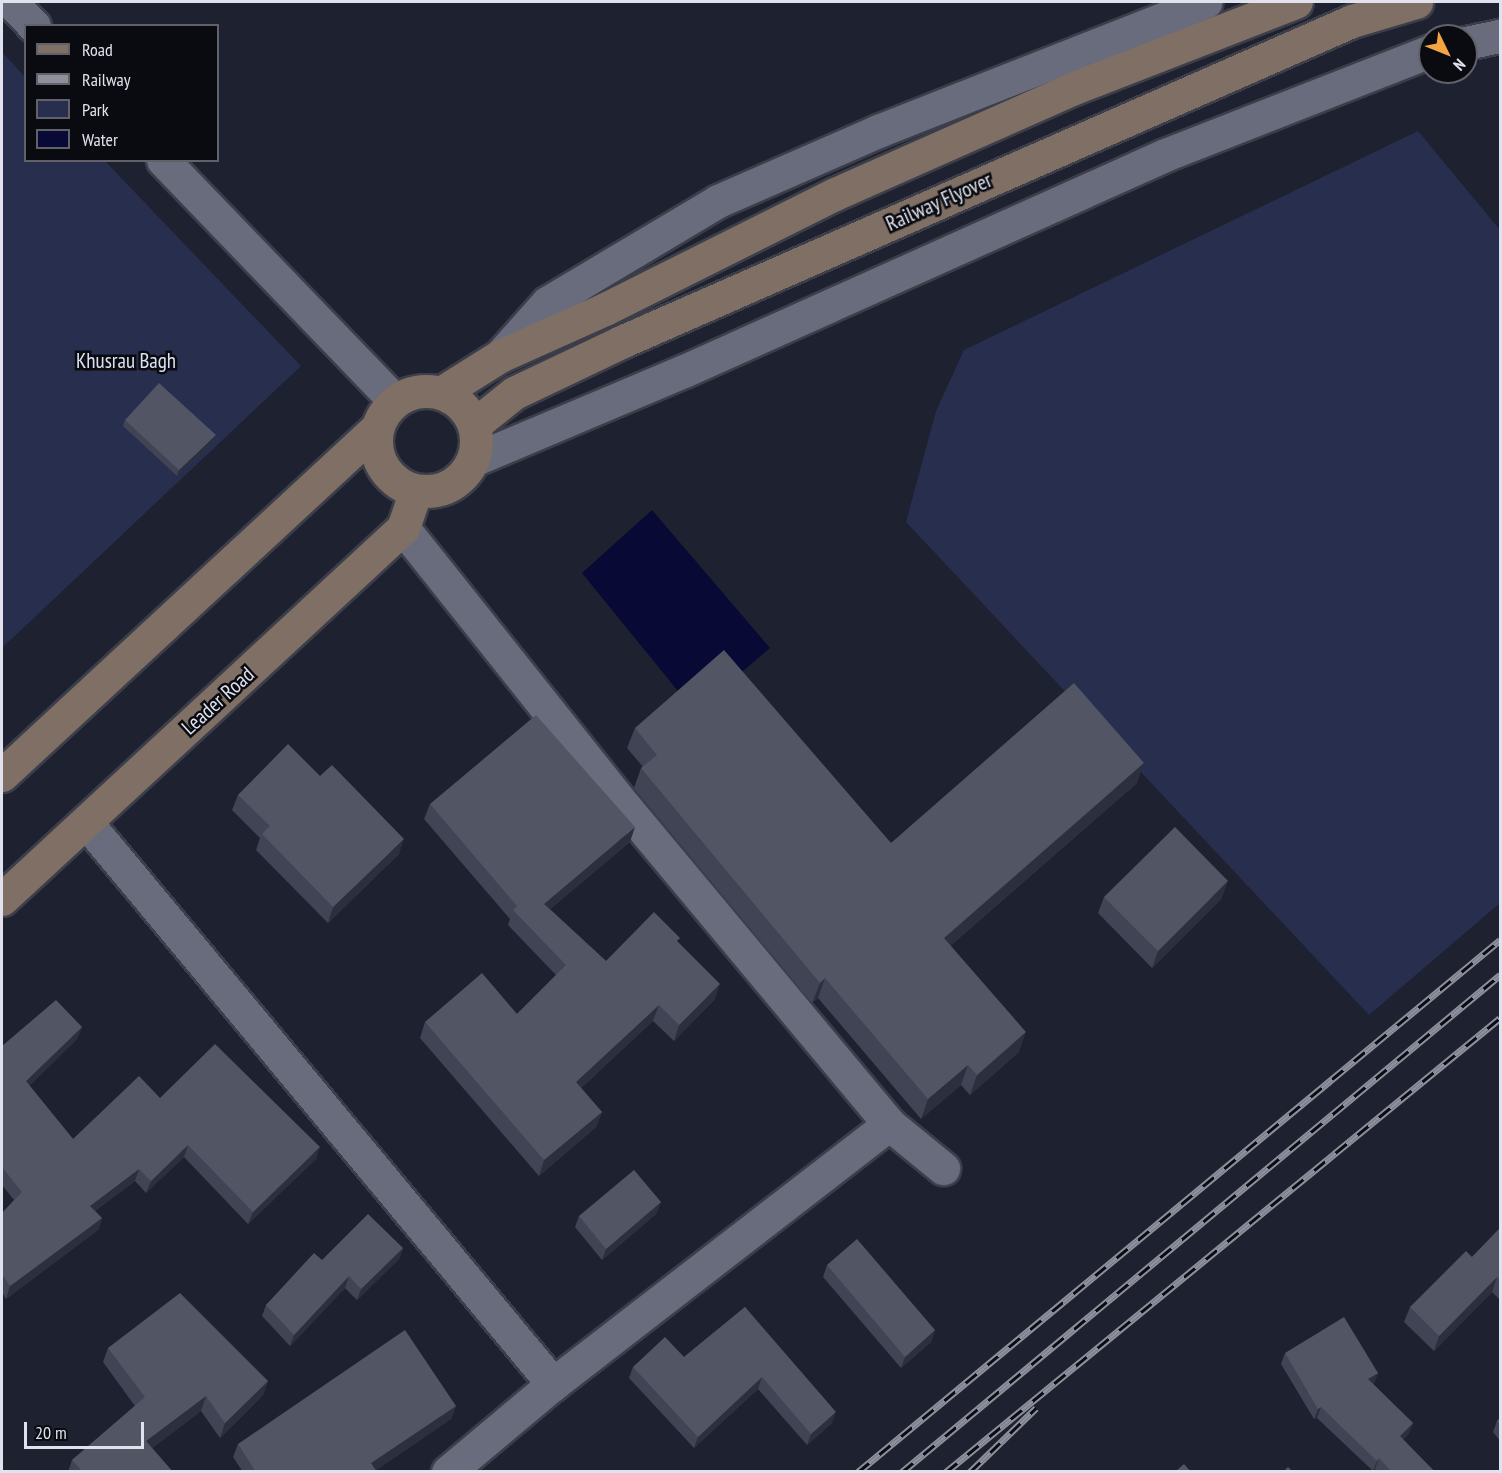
<!DOCTYPE html>
<style>
body{margin:0}
#map{position:relative;width:1502px;height:1473px;overflow:hidden;background:#1e212f;font-family:"PT Sans Narrow",sans-serif}
div>[style]{position:absolute}
[style*='--x']{left:calc(var(--x)*1px);top:calc(var(--y)*1px);width:calc(var(--w)*1px);rotate:calc(var(--a)*1deg)}
.green>*{inset:0;background:#282e4d}
.water>*{inset:0;background:#090935}
.roads{filter:drop-shadow(2px 0 #3c3e4a) drop-shadow(-2px 0 #3c3e4a) drop-shadow(0 2px #3c3e4a) drop-shadow(0 -2px #3c3e4a)}
.minor>*{height:33px;margin:-16.5px;padding:0 16.5px;transform-origin:16.5px;border-radius:16.5px;background:#686c7d}
.tertiary>*{height:33px;margin:-16.5px;padding:0 16.5px;transform-origin:16.5px;border-radius:16.5px;background:#686c7d}
.secondary>*{height:33px;margin:-16.5px;padding:0 16.5px;transform-origin:16.5px;border-radius:16.5px;background:#7f6f64}
.secondary>.ring{margin:-16.5px;padding:0;box-sizing:content-box;background:none;border:33px solid #7f6f64;border-radius:50%}
.rail>*{height:7px;margin-top:-3.5px;transform-origin:0;background:repeating-linear-gradient(90deg,#0a0b11 0 14px,#8d909c 0 28px);box-sizing:border-box;border-block:2px solid #8d909c}
.wall>*{inset:0;background:#414454}
.shaded-wall>*{inset:0;background:#2c2f3e}
.building>*{inset:0;background:#525564}
span{translate:-50% -50%;white-space:nowrap;text-align:center;line-height:1.15;-webkit-text-stroke:5px #0a0b11;paint-order:stroke}
.street-label{font-size:21px;color:#e0e3ed}
.park-label{font-size:21px;color:#dce1f1}
.frame{position:absolute;inset:0;border:3px solid #e0e3ed;pointer-events:none}
.legend{position:absolute;left:24px;top:24px;width:195px;height:138px;box-sizing:border-box;background:#0a0b11;border:2px solid #606169;margin:0;padding:8px 10px;list-style:none;font-size:18px;color:#e0e3ed}
.legend li{display:flex;align-items:center;gap:12px;height:30px}
.legend b{width:30px;border:2px solid #606169}
.north{position:absolute;left:1418px;top:24px;width:60px;height:60px;box-sizing:border-box;background:#0a0b11;border:2px solid #606169;border-radius:50%;rotate:133deg;font-size:16px;font-weight:700;line-height:24px;text-align:center;color:#e0e3ed}
.north::after{content:'';display:block;margin:auto;width:21px;height:27px;background:#f3a443;clip-path:polygon(50% 0,100% 100%,50% 72%,0 100%)}
.scale{position:absolute;left:24px;top:1422px;width:120px;height:27px;box-sizing:border-box;border:3px solid #e0e3ed;border-top:0;padding-left:8px;font-size:18px;line-height:21px;white-space:nowrap;color:#e0e3ed;-webkit-text-stroke:4px #0a0b11;paint-order:stroke}
</style>
<div id="map">
<div class="green">
<div style="clip-path:polygon(2px 52px,25px 77px,26px 160px,105px 161px,301px 366px,2px 648px)"></div>
<div style="clip-path:polygon(1418px 131px,1500px 230px,1500px 903px,1369px 1015px,906px 522px,936px 411px,964px 350px)"></div>
</div>
<div class="water">
<div style="clip-path:polygon(652px 510px,770px 648px,695px 712px,582px 573px)"></div>
</div>
<div class="roads">
<div class="minor">
<div style="--x:403;--y:528;--w:358;--a:51.5"></div>
<div style="--x:626;--y:808;--w:411;--a:50.2"></div>
<div style="--x:889;--y:1124;--w:70;--a:39.2"></div>
<div style="--x:86;--y:822;--w:731;--a:50.27"></div>
<div style="--x:448;--y:1472;--w:137;--a:-40"></div>
<div style="--x:553;--y:1384;--w:425;--a:-37.7"></div>
</div>
<div class="tertiary">
<div style="--x:11;--y:2;--w:33;--a:46"></div>
<div style="--x:1466;--y:43;--w:35;--a:-12"></div>
<div style="--x:163;--y:160;--w:335;--a:46.1"></div>
<div style="--x:500;--y:356;--w:71;--a:-48.4"></div>
<div style="--x:547;--y:303;--w:199;--a:-30.8"></div>
<div style="--x:718;--y:201;--w:175;--a:-23.6"></div>
<div style="--x:878;--y:131;--w:352;--a:-21.5"></div>
<div style="--x:473;--y:460;--w:229;--a:-22.9"></div>
<div style="--x:684;--y:371;--w:527;--a:-24.18"></div>
<div style="--x:1165;--y:155;--w:285;--a:-21.4"></div>
</div>
<div class="secondary">
<div class="ring" style="left:376px;top:391px;width:67px;height:67px"></div>
<div style="--x:441;--y:393;--w:70;--a:-32.1"></div>
<div style="--x:500;--y:356;--w:115;--a:-24.1"></div>
<div style="--x:605;--y:309;--w:257;--a:-26.6"></div>
<div style="--x:835;--y:194;--w:261;--a:-23.9"></div>
<div style="--x:1074;--y:88;--w:238;--a:-21.2"></div>
<div style="--x:474;--y:425;--w:51;--a:-38.7"></div>
<div style="--x:514;--y:393;--w:119;--a:-25.5"></div>
<div style="--x:621;--y:342;--w:798;--a:-23.71"></div>
<div style="--x:1352;--y:21;--w:67;--a:-16.5"></div>
<div style="--x:2;--y:775;--w:511;--a:-42.78"></div>
<div style="--x:2;--y:899;--w:546;--a:-42.77"></div>
<div style="--x:403;--y:528;--w:39;--a:-71"></div>
</div>
</div>
<div class="rail">
<div style="--x:858;--y:1472;--w:834;--a:-39.65"></div>
<div style="--x:902;--y:1472;--w:778;--a:-39.73"></div>
<div style="--x:946;--y:1472;--w:716;--a:-39.33"></div>
<div style="--x:970;--y:1472;--w:92;--a:-44.1"></div>
</div>
<div class="wall">
<div style="clip-path:polygon(125px 420px,214px 441px,177px 476px,123px 426px)"></div>
<div style="clip-path:polygon(635px 728px,891px 843px,1137px 783px,950px 946px,1019px 1052px,970px 1095px,961px 1085px,921px 1119px,818px 998px,812px 1003px,634px 788px,641px 768px,643px 767px,627px 748px)"></div>
<div style="clip-path:polygon(238px 795px,399px 854px,328px 923px,256px 850px,260px 838px,232px 810px)"></div>
<div style="clip-path:polygon(430px 804px,630px 842px,550px 909px,606px 961px,678px 943px,715px 999px,674px 1041px,653px 1021px,581px 1088px,602px 1112px,596px 1127px,539px 1176px,420px 1038px,425px 1022px,517px 1014px,556px 975px,508px 925px,510px 919px,424px 819px)"></div>
<div style="clip-path:polygon(1104px 897px,1222px 898px,1152px 968px,1098px 913px)"></div>
<div style="clip-path:polygon(82px 1027px,77px 1039px,29px 1086px,73px 1139px,160px 1098px,316px 1159px,248px 1224px,184px 1157px,146px 1193px,135px 1181px,95px 1211px,102px 1218px,98px 1230px,6px 1299px,2px 1292px,2px 1213px,14px 1200px,2px 1185px,2px 1046px)"></div>
<div style="clip-path:polygon(661px 1202px,656px 1214px,602px 1260px,575px 1227px,579px 1216px)"></div>
<div style="clip-path:polygon(1500px 1228px,1500px 1300px,1492px 1292px,1434px 1351px,1404px 1322px,1410px 1307px,1472px 1257px)"></div>
<div style="clip-path:polygon(403px 1248px,399px 1259px,357px 1300px,345px 1288px,290px 1346px,262px 1316px,266px 1305px,322px 1260px)"></div>
<div style="clip-path:polygon(827px 1265px,935px 1330px,931px 1342px,901px 1368px,823px 1277px)"></div>
<div style="clip-path:polygon(745px 1307px,832px 1423px,807px 1445px,758px 1389px,694px 1448px,629px 1378px,633px 1367px,684px 1357px)"></div>
<div style="clip-path:polygon(108px 1348px,268px 1381px,263px 1395px,220px 1438px,201px 1411px,152px 1448px,173px 1472px,68px 1472px,72px 1460px,135px 1406px,103px 1362px)"></div>
<div style="clip-path:polygon(1285px 1353px,1378px 1373px,1374px 1383px,1373px 1384px,1413px 1423px,1409px 1433px,1403px 1440px,1435px 1472px,1378px 1472px,1375px 1469px,1373px 1471px,1317px 1418px,1314px 1419px,1281px 1364px)"></div>
<div style="clip-path:polygon(456px 1406px,451px 1419px,376px 1470px,377px 1472px,243px 1472px,233px 1457px,238px 1444px)"></div>
<div style="clip-path:polygon(1500px 1418px,1500px 1441px,1493px 1432px,1497px 1421px)"></div>
</div>
<div class="shaded-wall">
<div style="clip-path:polygon(216px 435px,214px 441px,177px 476px,179px 470px)"></div>
<div style="clip-path:polygon(1144px 763px,1137px 783px,936px 958px,944px 938px)"></div>
<div style="clip-path:polygon(635px 827px,630px 842px,539px 919px,544px 904px)"></div>
<div style="clip-path:polygon(404px 839px,399px 854px,328px 923px,333px 907px)"></div>
<div style="clip-path:polygon(1228px 881px,1222px 898px,1152px 968px,1158px 951px)"></div>
<div style="clip-path:polygon(825px 978px,818px 998px,812px 1003px,820px 983px)"></div>
<div style="clip-path:polygon(720px 984px,715px 999px,674px 1041px,679px 1025px)"></div>
<div style="clip-path:polygon(659px 1005px,653px 1021px,571px 1098px,576px 1082px)"></div>
<div style="clip-path:polygon(82px 1027px,77px 1039px,21px 1094px,26px 1081px)"></div>
<div style="clip-path:polygon(1026px 1032px,1019px 1052px,970px 1095px,977px 1075px)"></div>
<div style="clip-path:polygon(968px 1065px,961px 1085px,921px 1119px,928px 1099px)"></div>
<div style="clip-path:polygon(602px 1112px,596px 1127px,539px 1176px,544px 1160px)"></div>
<div style="clip-path:polygon(188px 1145px,184px 1157px,146px 1193px,151px 1181px)"></div>
<div style="clip-path:polygon(320px 1147px,316px 1159px,248px 1224px,253px 1212px)"></div>
<div style="clip-path:polygon(139px 1169px,135px 1181px,86px 1218px,90px 1206px)"></div>
<div style="clip-path:polygon(661px 1202px,656px 1214px,602px 1260px,606px 1249px)"></div>
<div style="clip-path:polygon(102px 1218px,98px 1230px,6px 1299px,10px 1286px)"></div>
<div style="clip-path:polygon(403px 1248px,399px 1259px,357px 1300px,361px 1289px)"></div>
<div style="clip-path:polygon(349px 1276px,345px 1288px,290px 1346px,294px 1335px)"></div>
<div style="clip-path:polygon(1497px 1277px,1492px 1292px,1434px 1351px,1439px 1336px)"></div>
<div style="clip-path:polygon(935px 1330px,931px 1342px,901px 1368px,905px 1357px)"></div>
<div style="clip-path:polygon(1378px 1373px,1374px 1383px,1364px 1390px,1368px 1379px)"></div>
<div style="clip-path:polygon(762px 1377px,758px 1389px,694px 1448px,698px 1437px)"></div>
<div style="clip-path:polygon(268px 1381px,263px 1395px,220px 1438px,225px 1423px)"></div>
<div style="clip-path:polygon(206px 1396px,201px 1411px,141px 1456px,146px 1441px)"></div>
<div style="clip-path:polygon(456px 1406px,451px 1419px,374px 1472px,371px 1463px)"></div>
<div style="clip-path:polygon(1321px 1407px,1317px 1418px,1314px 1419px,1318px 1409px)"></div>
<div style="clip-path:polygon(836px 1412px,832px 1423px,807px 1445px,811px 1434px)"></div>
<div style="clip-path:polygon(1413px 1423px,1409px 1433px,1396px 1447px,1400px 1436px)"></div>
<div style="clip-path:polygon(1379px 1458px,1375px 1469px,1373px 1471px,1377px 1461px)"></div>
</div>
<div class="building">
<div style="clip-path:polygon(159px 383px,216px 435px,179px 470px,125px 420px)"></div>
<div style="clip-path:polygon(724px 650px,891px 843px,1074px 683px,1144px 763px,944px 938px,1026px 1032px,977px 1075px,968px 1065px,928px 1099px,825px 978px,820px 983px,641px 768px,657px 755px,635px 728px)"></div>
<div style="clip-path:polygon(536px 715px,635px 827px,544px 904px,606px 961px,654px 912px,680px 938px,677px 941px,720px 984px,679px 1025px,659px 1005px,576px 1082px,602px 1112px,544px 1160px,425px 1022px,482px 973px,517px 1014px,566px 965px,513px 910px,517px 906px,430px 804px)"></div>
<div style="clip-path:polygon(288px 744px,320px 776px,332px 765px,404px 839px,333px 907px,262px 834px,270px 826px,238px 795px)"></div>
<div style="clip-path:polygon(1175px 827px,1228px 881px,1158px 951px,1104px 897px)"></div>
<div style="clip-path:polygon(56px 1000px,82px 1027px,26px 1081px,73px 1139px,139px 1076px,160px 1098px,215px 1044px,320px 1147px,253px 1212px,188px 1145px,151px 1181px,139px 1169px,90px 1206px,102px 1218px,10px 1286px,2px 1274px,2px 1213px,22px 1192px,2px 1167px,2px 1046px)"></div>
<div style="clip-path:polygon(634px 1170px,661px 1202px,606px 1249px,579px 1216px)"></div>
<div style="clip-path:polygon(368px 1214px,403px 1248px,361px 1289px,349px 1276px,294px 1335px,266px 1305px,314px 1253px,322px 1260px)"></div>
<div style="clip-path:polygon(1500px 1228px,1500px 1280px,1497px 1277px,1439px 1336px,1410px 1307px,1466px 1251px,1472px 1257px)"></div>
<div style="clip-path:polygon(857px 1239px,935px 1330px,905px 1357px,827px 1265px)"></div>
<div style="clip-path:polygon(180px 1293px,268px 1381px,225px 1423px,206px 1396px,146px 1441px,173px 1472px,83px 1472px,72px 1460px,145px 1397px,108px 1348px)"></div>
<div style="clip-path:polygon(745px 1307px,836px 1412px,811px 1434px,762px 1377px,698px 1437px,633px 1367px,665px 1337px,684px 1357px)"></div>
<div style="clip-path:polygon(1344px 1317px,1378px 1373px,1368px 1379px,1413px 1423px,1400px 1436px,1435px 1472px,1392px 1472px,1379px 1458px,1377px 1461px,1321px 1407px,1318px 1409px,1285px 1353px)"></div>
<div style="clip-path:polygon(405px 1330px,456px 1406px,371px 1463px,377px 1472px,256px 1472px,238px 1444px)"></div>
<div style="clip-path:polygon(1500px 1418px,1500px 1425px,1497px 1421px)"></div>
<div style="clip-path:polygon(1184px 1464px,1191px 1472px,1175px 1472px)"></div>
<div style="clip-path:polygon(1288px 1467px,1293px 1472px,1283px 1472px)"></div>
</div>
<div class="street-label">
<span style="left:939px;top:202px;rotate:-24deg">Railway Flyover</span>
<span style="left:218px;top:701px;rotate:-42deg">Leader Road</span>
</div>
<div class="park-label">
<span style="left:126px;top:361px">Khusrau Bagh</span>
</div>
<div class="frame"></div>
<ul class="legend">
<li><b style="height:8px;background:#7f6f64"></b>Road</li>
<li><b style="height:8px;background:#8d909c"></b>Railway</li>
<li><b style="height:16px;background:#282e4d"></b>Park</li>
<li><b style="height:16px;background:#090935"></b>Water</li>
</ul>
<div class="north">N</div>
<div class="scale">20 m</div>
</div>
